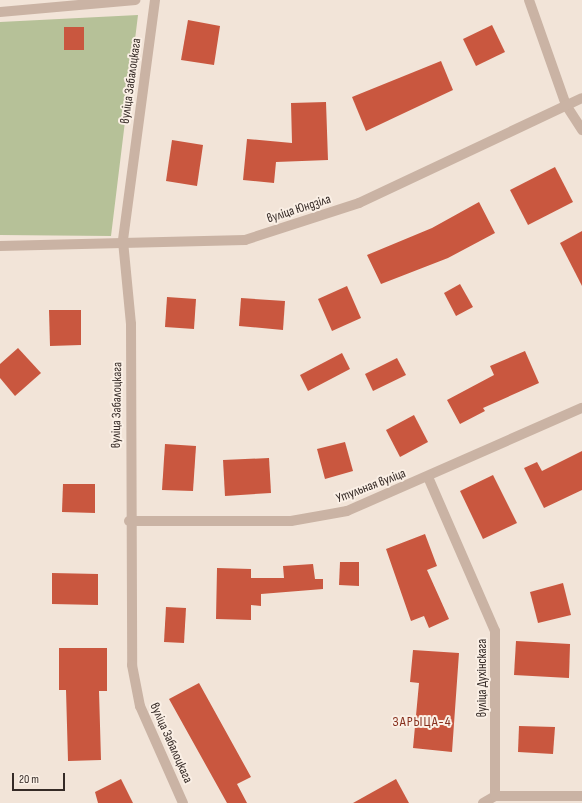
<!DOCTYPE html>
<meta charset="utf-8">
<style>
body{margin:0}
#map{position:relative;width:582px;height:803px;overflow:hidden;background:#f2e4d8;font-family:"Sofia Sans Condensed",sans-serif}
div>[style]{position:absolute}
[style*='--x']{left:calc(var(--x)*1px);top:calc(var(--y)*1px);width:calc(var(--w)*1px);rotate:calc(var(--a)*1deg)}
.green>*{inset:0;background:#b6c198}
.building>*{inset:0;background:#c9573f}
.lane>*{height:10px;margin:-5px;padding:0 5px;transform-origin:5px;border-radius:5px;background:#cab3a4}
.street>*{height:10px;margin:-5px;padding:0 5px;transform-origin:5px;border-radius:5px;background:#cab3a4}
span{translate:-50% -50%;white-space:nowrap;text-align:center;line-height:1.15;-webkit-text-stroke:4px #faefe5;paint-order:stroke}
.street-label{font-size:13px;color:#352a26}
.neighbourhood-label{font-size:14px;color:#862f1d;letter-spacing:1px}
.scale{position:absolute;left:12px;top:773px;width:53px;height:18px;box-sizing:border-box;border:2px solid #352a26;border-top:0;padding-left:5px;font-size:12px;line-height:14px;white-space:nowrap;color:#352a26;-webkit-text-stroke:3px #faefe5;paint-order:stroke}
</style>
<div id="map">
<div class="green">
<div style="clip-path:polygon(evenodd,138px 15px,111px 236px,0 235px,0 22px,138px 15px,64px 27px,84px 27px,84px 50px,64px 50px,64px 27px)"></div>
</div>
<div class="building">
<div style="clip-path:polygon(188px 20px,220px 26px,214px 65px,181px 60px)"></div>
<div style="clip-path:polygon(492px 25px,505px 52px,476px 66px,463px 39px)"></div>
<div style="clip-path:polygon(64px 27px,84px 27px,84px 50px,64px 50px)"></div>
<div style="clip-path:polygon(441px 61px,453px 90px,366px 131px,352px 97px)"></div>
<div style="clip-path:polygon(326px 102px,328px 160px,276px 162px,274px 183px,243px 180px,247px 139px,292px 143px,291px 103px)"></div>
<div style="clip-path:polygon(172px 140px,203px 145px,197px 186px,166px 181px)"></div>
<div style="clip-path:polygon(555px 167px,573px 202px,528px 225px,510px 190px)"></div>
<div style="clip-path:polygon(479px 202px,495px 233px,448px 258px,381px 284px,367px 255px,432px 228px)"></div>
<div style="clip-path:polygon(582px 231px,582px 286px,560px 243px)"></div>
<div style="clip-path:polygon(460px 284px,473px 307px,456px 316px,444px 293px)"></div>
<div style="clip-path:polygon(347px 286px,361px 318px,332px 331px,318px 299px)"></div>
<div style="clip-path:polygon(167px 297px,196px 299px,194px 329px,165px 327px)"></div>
<div style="clip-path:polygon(241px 298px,285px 301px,283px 330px,239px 326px)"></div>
<div style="clip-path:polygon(49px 310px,81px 310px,81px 345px,50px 346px)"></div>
<div style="clip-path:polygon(18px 348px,41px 373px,15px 396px,0 378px,0 364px)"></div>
<div style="clip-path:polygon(525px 351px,539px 383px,483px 408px,485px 411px,460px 424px,447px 400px,494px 375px,490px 366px)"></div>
<div style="clip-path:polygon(342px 353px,350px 369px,308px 391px,300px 375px)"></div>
<div style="clip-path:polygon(397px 358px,406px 375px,373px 391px,365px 374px)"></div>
<div style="clip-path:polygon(414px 415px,428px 442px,400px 457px,386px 430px)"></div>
<div style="clip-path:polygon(345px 442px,353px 471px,325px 479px,317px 449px)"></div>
<div style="clip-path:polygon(165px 444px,196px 446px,193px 491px,162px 490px)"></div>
<div style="clip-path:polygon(582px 451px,582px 490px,544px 508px,524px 468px,537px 462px,542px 471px)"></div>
<div style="clip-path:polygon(269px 458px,271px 493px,225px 496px,223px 460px)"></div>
<div style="clip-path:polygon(493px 475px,517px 523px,483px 539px,460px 491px)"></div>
<div style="clip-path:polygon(63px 484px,95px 484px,95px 513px,62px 512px)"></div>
<div style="clip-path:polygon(425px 534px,437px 566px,427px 570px,449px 619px,429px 628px,424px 616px,411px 621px,386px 549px)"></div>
<div style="clip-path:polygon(340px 562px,359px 562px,359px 586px,339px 585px)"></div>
<div style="clip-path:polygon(313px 564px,315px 579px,323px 579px,323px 589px,261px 594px,261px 606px,251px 605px,251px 620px,216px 619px,217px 568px,251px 569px,251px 578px,284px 578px,283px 566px)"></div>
<div style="clip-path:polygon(52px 573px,98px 574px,98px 605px,52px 604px)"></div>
<div style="clip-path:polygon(563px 583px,571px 615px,538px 623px,530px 592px)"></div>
<div style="clip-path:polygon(166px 607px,186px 608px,184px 643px,164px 642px)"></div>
<div style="clip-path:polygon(516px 641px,570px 644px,569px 678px,514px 675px)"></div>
<div style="clip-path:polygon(59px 648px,107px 648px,107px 691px,99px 691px,101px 760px,68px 761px,66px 690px,59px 690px)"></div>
<div style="clip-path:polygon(413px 650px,459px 653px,452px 752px,413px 748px,419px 683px,410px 682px)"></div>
<div style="clip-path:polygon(199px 683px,251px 777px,237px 784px,247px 803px,227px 803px,169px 699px)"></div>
<div style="clip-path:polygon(519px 726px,555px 727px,553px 754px,518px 752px)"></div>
<div style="clip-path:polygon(121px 779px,133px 803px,98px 803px,95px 792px)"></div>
<div style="clip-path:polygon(396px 779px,409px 803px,353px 803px)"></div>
</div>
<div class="lane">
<div style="--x:0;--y:12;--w:136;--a:-5.1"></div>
</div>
<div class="street">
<div style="--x:155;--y:0;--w:243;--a:97.6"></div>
<div style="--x:123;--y:241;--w:83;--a:84.5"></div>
<div style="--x:131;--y:324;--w:341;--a:89.8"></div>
<div style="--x:132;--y:665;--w:42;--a:79"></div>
<div style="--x:140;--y:706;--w:106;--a:66.1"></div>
<div style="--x:529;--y:0;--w:111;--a:70.6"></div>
<div style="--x:566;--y:105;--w:30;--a:57"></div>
<div style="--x:0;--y:246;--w:245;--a:-1.4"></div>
<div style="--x:245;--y:240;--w:120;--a:-18"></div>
<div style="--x:359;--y:203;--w:246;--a:-25.2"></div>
<div style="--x:428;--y:477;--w:168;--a:66.5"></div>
<div style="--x:495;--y:631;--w:165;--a:90"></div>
<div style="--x:129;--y:521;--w:162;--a:0"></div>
<div style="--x:291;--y:521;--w:57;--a:-10.1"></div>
<div style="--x:347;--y:511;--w:257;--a:-23.7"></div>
<div style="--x:483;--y:803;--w:14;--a:-30"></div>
<div style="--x:495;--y:796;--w:87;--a:0"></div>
</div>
<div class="street-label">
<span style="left:131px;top:81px;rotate:-82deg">вуліца Забалоцкага</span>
<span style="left:299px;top:209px;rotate:-18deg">вуліца Юндзіла</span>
<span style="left:117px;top:405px;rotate:-89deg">вуліца Забалоцкага</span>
<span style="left:371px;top:486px;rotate:-21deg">Утульная вуліца</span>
<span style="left:482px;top:678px;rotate:-90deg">вуліца Духінскага</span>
<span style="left:171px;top:743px;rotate:66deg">вуліца Забалоцкага</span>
</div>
<div class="neighbourhood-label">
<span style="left:422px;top:722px">ЗАРЫЦА-4</span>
</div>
<div class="scale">20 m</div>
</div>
